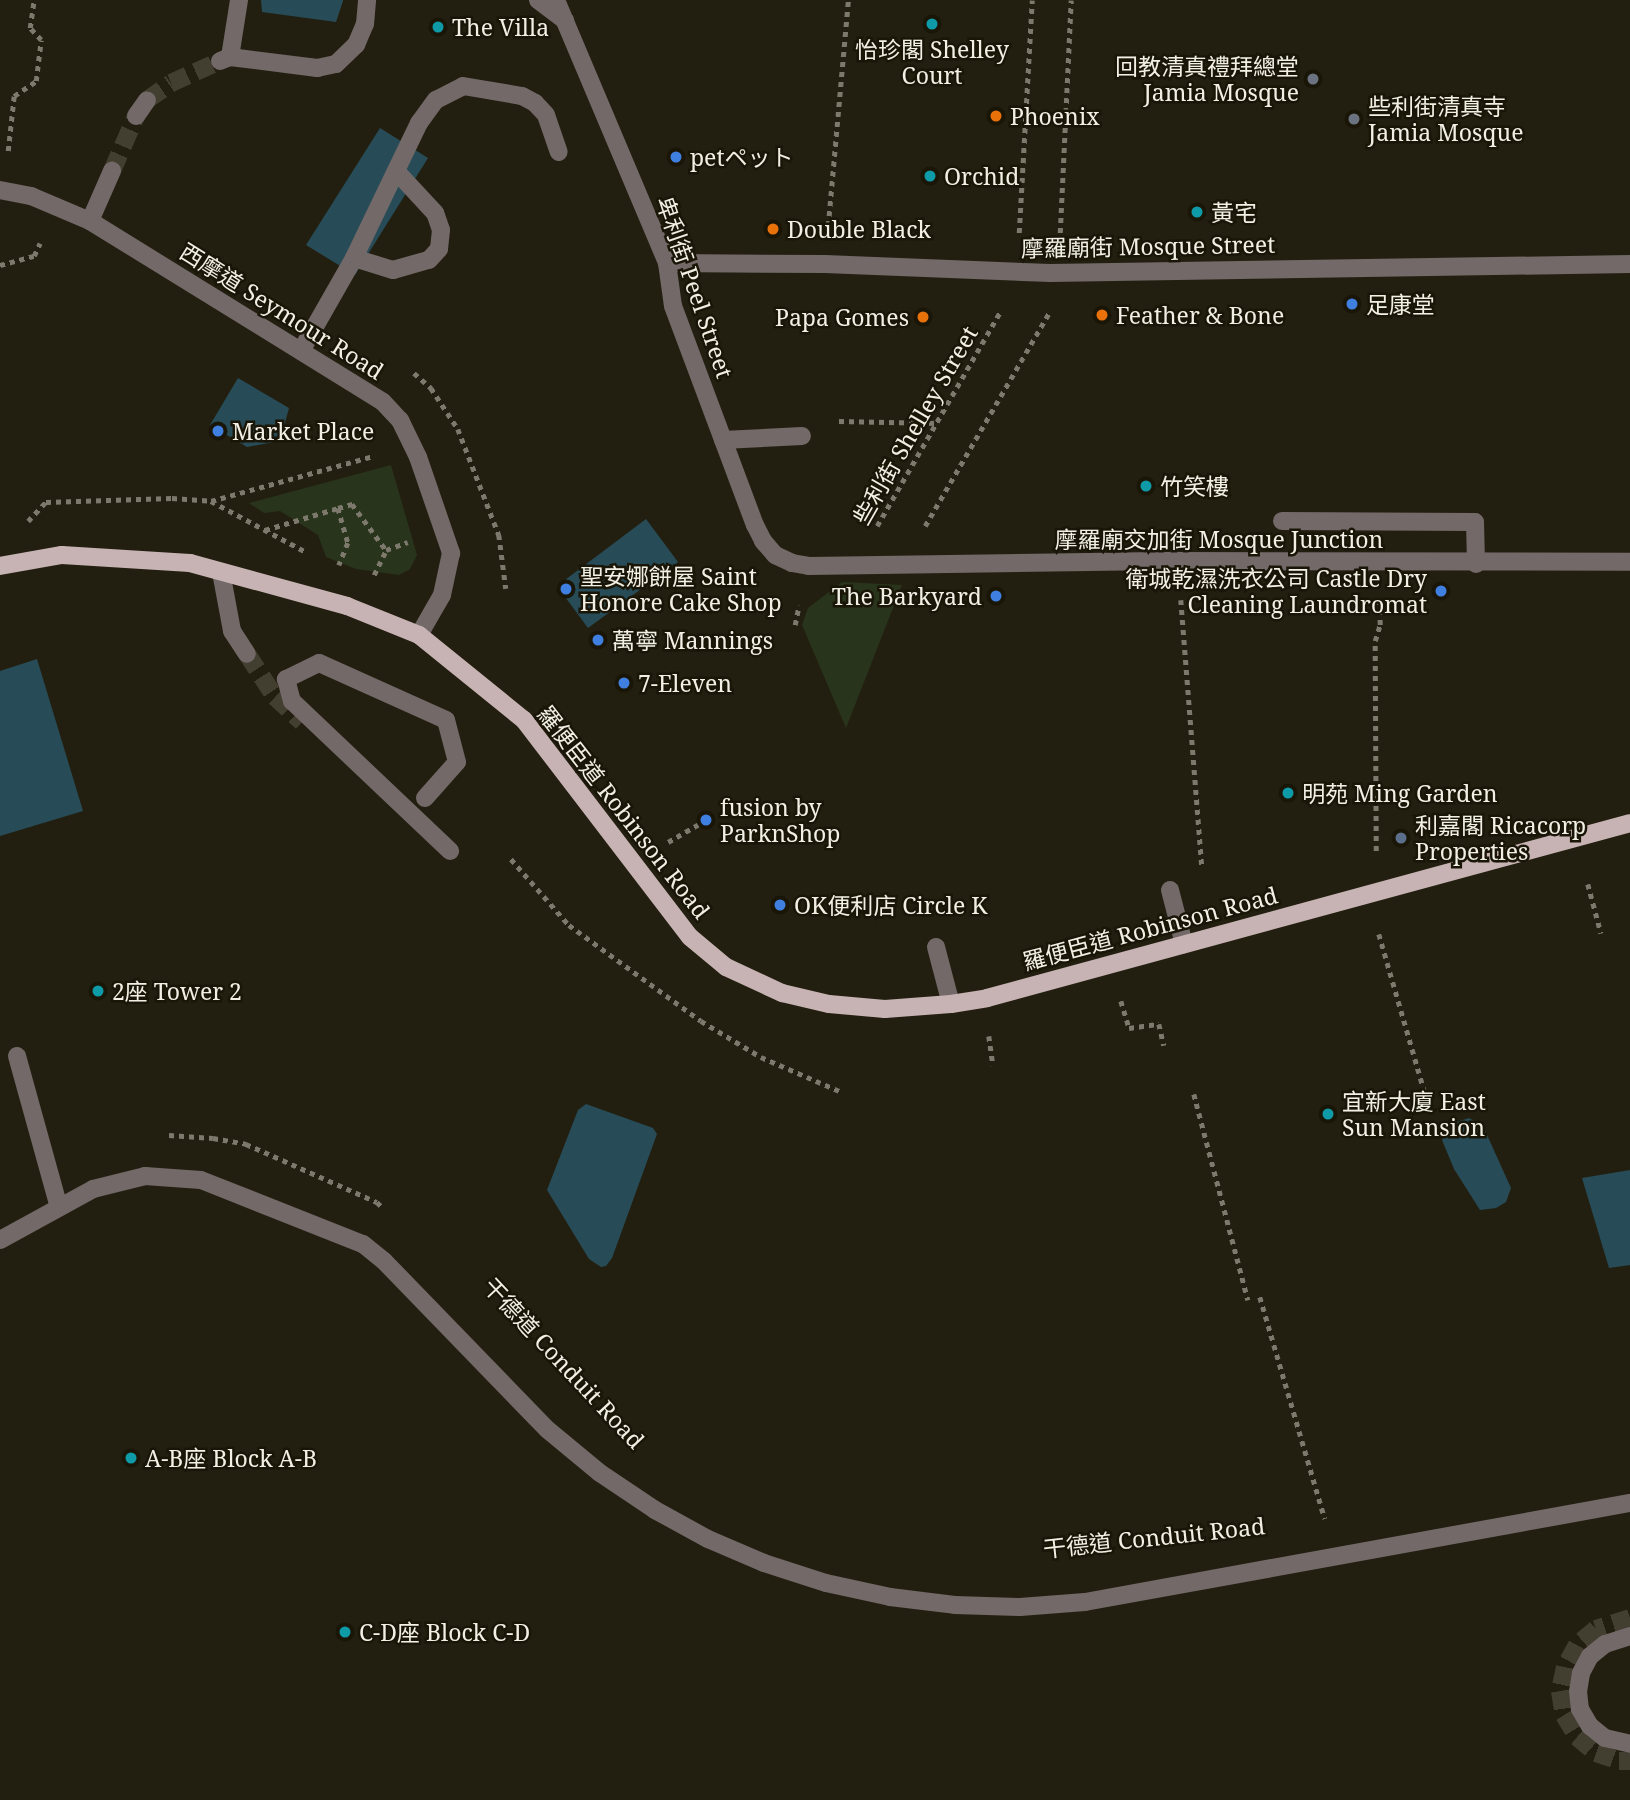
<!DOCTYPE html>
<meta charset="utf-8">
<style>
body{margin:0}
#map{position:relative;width:1630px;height:1800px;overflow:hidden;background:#231f10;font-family:"Noto Serif","Noto Sans TC","Noto Sans JP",serif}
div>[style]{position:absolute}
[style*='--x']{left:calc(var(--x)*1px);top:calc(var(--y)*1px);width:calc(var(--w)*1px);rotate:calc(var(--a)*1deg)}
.green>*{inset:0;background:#29341c}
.water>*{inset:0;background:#274c57}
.minor-tunnel>*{height:18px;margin-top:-9px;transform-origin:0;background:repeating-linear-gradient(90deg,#423e30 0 18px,transparent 0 27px)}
.path>*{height:4.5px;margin-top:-2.25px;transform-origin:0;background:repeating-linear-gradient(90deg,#7d7a6d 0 5px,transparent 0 10px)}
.minor>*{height:18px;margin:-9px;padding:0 9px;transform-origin:9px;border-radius:9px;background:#726968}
.major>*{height:18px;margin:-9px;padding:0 9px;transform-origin:9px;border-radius:9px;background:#c7b3b3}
.dots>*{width:19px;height:19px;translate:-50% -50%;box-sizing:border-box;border:4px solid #1a1607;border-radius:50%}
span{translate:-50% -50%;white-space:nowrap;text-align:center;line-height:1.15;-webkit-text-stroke:5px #1a1607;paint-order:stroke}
.poi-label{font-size:23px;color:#f2efe5}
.left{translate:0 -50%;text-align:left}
.right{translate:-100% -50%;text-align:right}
.street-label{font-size:23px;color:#f2efe5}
</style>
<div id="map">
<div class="green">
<div style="clip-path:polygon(391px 465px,417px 555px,410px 569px,399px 575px,356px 569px,326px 557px,318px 535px,280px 511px,264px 513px,249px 503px)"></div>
<div style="clip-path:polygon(842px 582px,902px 585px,846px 728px,802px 625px,808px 608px)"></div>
</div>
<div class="water">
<div style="clip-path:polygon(261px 0,343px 0,343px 1px,336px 22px,262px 12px)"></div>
<div style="clip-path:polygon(380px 128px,428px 158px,355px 275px,306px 245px)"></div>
<div style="clip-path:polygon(238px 378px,289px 408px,280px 441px,247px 447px,210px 425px)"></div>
<div style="clip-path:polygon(646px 519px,678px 562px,588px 628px,557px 586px)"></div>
<div style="clip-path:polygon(37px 659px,83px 811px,0 836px,0 671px)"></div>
<div style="clip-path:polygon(586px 1104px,653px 1128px,657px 1134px,612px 1258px,606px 1266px,601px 1267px,589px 1259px,547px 1190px,578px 1110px)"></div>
<div style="clip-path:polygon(1469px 1118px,1483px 1126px,1511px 1188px,1506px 1202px,1496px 1208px,1480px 1210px,1454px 1169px,1442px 1140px,1451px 1124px)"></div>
<div style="clip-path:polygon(1630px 1170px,1630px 1265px,1609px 1268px,1582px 1178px)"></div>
</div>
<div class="minor-tunnel">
<div style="--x:147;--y:100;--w:29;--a:-35"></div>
<div style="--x:171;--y:83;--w:54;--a:-24.2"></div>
<div style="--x:112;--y:171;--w:60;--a:-66.4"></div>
<div style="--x:247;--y:654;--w:51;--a:56.9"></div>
<div style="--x:275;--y:697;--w:37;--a:43"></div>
<div style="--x:1630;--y:1618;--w:36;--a:162"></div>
<div style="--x:1596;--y:1629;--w:25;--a:140"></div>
<div style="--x:1577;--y:1645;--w:25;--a:119"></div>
<div style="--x:1565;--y:1667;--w:25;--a:102"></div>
<div style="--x:1560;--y:1691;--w:24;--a:81"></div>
<div style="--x:1564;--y:1715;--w:26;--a:59"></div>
<div style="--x:1577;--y:1737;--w:25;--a:40"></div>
<div style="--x:1596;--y:1753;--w:24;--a:19"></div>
<div style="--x:1619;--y:1761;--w:11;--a:0"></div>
</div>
<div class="path">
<div style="--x:8;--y:151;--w:55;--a:-83.8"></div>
<div style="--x:14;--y:96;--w:27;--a:-34"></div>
<div style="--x:36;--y:81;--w:41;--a:-83"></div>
<div style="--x:41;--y:40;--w:16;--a:-133"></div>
<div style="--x:30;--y:28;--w:28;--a:-82"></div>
<div style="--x:828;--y:226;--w:227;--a:-84.9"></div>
<div style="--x:1019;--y:233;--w:233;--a:-86.8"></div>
<div style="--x:1060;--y:233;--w:233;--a:-87.3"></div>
<div style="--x:0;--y:265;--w:35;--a:-15"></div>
<div style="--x:34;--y:256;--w:14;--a:-65"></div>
<div style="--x:414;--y:373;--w:23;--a:41"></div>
<div style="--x:431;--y:388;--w:49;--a:56.6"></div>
<div style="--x:458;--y:429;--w:114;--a:68.9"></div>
<div style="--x:499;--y:535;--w:54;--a:82.6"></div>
<div style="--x:839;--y:421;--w:97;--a:1.2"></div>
<div style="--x:211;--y:501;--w:168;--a:-15.5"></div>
<div style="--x:338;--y:508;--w:15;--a:-16"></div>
<div style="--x:352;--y:504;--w:57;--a:53.5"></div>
<div style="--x:28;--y:521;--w:26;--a:-47"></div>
<div style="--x:46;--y:502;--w:126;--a:-1.8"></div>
<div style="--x:172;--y:498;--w:39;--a:4"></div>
<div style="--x:211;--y:501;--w:108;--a:28.2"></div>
<div style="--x:877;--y:526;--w:247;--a:-60.1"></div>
<div style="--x:925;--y:526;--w:246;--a:-59.8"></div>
<div style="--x:265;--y:530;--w:76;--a:-16.8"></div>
<div style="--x:338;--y:508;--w:36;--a:74"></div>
<div style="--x:348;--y:543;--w:24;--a:112"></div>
<div style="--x:374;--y:575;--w:28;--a:-64"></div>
<div style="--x:386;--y:550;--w:23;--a:-20"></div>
<div style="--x:1181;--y:600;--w:268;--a:85.5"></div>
<div style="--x:795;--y:625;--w:20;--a:-79"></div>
<div style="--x:668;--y:842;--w:44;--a:-30.1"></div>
<div style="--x:1376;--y:851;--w:210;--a:-90.3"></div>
<div style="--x:1375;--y:641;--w:17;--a:-73"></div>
<div style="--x:1380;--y:625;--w:27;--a:-92"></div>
<div style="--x:511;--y:859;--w:88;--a:48.7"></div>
<div style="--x:569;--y:925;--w:163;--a:36"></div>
<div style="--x:701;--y:1021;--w:70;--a:31"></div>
<div style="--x:761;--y:1057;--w:88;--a:23.4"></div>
<div style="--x:1588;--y:884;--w:51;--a:75.1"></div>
<div style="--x:1379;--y:934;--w:166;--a:73.9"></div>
<div style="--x:1121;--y:1001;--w:28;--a:73"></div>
<div style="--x:1129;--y:1028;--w:30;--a:-8"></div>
<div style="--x:1159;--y:1024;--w:22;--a:77"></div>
<div style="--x:989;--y:1036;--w:30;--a:82"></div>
<div style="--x:1194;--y:1094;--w:213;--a:75.3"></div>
<div style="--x:169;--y:1135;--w:44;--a:3.9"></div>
<div style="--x:213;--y:1138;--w:34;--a:10"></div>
<div style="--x:246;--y:1144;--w:143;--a:23.9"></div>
<div style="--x:377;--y:1202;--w:8;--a:45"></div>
<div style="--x:1260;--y:1297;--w:231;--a:73.7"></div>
</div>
<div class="minor">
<div style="--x:538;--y:0;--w:34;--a:37"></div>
<div style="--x:556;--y:0;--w:285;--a:67.1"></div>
<div style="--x:667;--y:263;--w:43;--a:82.1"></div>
<div style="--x:673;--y:306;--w:234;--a:69.5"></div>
<div style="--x:755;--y:525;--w:18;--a:63"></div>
<div style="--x:763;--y:541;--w:18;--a:49"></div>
<div style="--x:775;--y:555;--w:19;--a:25"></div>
<div style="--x:792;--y:563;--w:17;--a:10"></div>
<div style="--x:809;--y:566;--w:368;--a:-0.8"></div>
<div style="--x:1177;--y:561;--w:453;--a:0.1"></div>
<div style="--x:230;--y:57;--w:88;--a:7.2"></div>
<div style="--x:317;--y:68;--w:19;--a:-12"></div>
<div style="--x:336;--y:64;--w:28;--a:-44"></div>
<div style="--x:356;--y:45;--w:23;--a:-67"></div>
<div style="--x:365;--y:24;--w:24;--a:-85"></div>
<div style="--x:220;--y:61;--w:11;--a:-22"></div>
<div style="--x:230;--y:57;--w:58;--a:-81"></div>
<div style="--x:136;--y:116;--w:19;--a:-55"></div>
<div style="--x:0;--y:190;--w:32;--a:11"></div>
<div style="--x:31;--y:196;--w:64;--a:23"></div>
<div style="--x:90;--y:221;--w:344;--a:31.7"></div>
<div style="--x:383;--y:402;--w:25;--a:47"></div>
<div style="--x:400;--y:420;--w:41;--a:64.1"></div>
<div style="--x:418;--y:457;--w:102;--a:71"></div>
<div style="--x:451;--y:553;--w:43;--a:102.1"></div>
<div style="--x:442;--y:595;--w:46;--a:119.9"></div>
<div style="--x:90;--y:221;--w:55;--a:-66.3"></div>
<div style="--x:354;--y:258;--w:41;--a:17.1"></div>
<div style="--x:393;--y:270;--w:37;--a:-16"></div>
<div style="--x:429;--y:260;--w:15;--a:-48"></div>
<div style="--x:439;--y:249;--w:19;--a:-84"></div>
<div style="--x:441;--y:230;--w:18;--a:-109"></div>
<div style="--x:435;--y:213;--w:57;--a:-132.9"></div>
<div style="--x:667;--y:263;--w:158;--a:0.4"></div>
<div style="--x:825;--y:264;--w:225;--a:2.3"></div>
<div style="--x:1050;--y:273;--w:580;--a:-0.89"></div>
<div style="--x:301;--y:351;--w:107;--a:-60.3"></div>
<div style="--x:354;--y:258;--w:150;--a:-64.3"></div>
<div style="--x:419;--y:123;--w:29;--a:-54"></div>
<div style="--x:436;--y:100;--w:30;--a:-27"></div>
<div style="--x:463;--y:86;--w:60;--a:9.6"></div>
<div style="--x:522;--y:96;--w:15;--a:28"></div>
<div style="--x:535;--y:103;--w:16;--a:47"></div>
<div style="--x:546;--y:115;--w:39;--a:71"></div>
<div style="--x:723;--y:440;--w:79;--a:-2.9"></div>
<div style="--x:1282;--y:521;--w:193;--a:0.3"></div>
<div style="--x:1475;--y:522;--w:42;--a:88.6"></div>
<div style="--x:221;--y:572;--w:60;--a:79.4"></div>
<div style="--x:232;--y:631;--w:27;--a:57"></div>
<div style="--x:425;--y:798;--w:48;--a:-48.4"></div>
<div style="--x:457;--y:762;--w:43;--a:-104.7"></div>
<div style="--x:446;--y:720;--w:139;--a:-155.8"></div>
<div style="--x:319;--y:663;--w:37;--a:154"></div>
<div style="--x:286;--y:679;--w:23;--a:75"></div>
<div style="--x:292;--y:701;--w:218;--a:43.5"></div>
<div style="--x:1170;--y:890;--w:56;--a:75.5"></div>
<div style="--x:936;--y:947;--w:59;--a:75.3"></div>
<div style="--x:17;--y:1056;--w:157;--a:74.5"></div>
<div style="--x:0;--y:1240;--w:106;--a:-28.7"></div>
<div style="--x:93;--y:1189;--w:54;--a:-14"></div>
<div style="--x:145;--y:1176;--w:56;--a:4.1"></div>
<div style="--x:201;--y:1180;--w:174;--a:21.6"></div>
<div style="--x:363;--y:1244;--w:27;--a:39"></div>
<div style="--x:384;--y:1261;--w:235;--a:45.9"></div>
<div style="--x:548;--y:1430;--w:67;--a:39.6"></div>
<div style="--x:600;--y:1473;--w:66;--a:33.9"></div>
<div style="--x:655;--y:1510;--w:60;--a:28.7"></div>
<div style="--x:708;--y:1539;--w:61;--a:23.2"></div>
<div style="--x:764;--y:1563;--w:65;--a:17.9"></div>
<div style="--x:826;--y:1583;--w:66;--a:12.3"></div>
<div style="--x:890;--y:1597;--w:65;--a:7"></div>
<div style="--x:955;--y:1605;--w:65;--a:1.8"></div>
<div style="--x:1020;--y:1607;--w:65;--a:-4.4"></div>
<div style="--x:1085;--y:1602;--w:554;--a:-10.3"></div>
<div style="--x:1630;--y:1636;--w:26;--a:162"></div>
<div style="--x:1605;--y:1644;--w:19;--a:141"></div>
<div style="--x:1590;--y:1656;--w:19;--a:118"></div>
<div style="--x:1581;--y:1673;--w:18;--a:99"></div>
<div style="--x:1578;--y:1691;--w:18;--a:84"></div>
<div style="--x:1580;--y:1709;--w:20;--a:60"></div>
<div style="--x:1590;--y:1726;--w:19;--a:39"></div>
<div style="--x:1605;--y:1738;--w:26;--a:13"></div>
</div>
<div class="major">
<div style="--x:0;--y:566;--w:63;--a:-10.1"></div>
<div style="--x:62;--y:555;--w:128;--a:3.6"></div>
<div style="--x:190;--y:563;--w:163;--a:15.3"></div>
<div style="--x:347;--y:606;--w:78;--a:21.9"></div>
<div style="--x:419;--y:635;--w:135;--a:39"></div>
<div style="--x:524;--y:720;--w:273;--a:52.6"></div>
<div style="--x:690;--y:937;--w:47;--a:39.8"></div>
<div style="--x:726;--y:967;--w:62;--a:24.9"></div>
<div style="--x:782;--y:993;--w:48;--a:13.2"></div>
<div style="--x:829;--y:1004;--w:56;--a:5.1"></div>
<div style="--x:885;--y:1009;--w:66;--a:-4.3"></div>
<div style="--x:951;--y:1004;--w:36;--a:-9"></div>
<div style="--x:987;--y:998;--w:666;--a:-15.22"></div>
</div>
<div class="dots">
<div style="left:932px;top:24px;background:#0f9aa8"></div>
<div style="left:438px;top:27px;background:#0f9aa8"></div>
<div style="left:1313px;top:79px;background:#6b7280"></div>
<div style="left:996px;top:116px;background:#e8710a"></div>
<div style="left:1354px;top:119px;background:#6b7280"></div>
<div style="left:676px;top:157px;background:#3f7fe0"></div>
<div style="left:930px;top:176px;background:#0f9aa8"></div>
<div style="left:1197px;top:212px;background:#0f9aa8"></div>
<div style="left:773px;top:229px;background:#e8710a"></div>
<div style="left:1352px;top:304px;background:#3f7fe0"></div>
<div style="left:1102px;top:315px;background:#e8710a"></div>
<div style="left:923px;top:317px;background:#e8710a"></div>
<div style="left:218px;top:431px;background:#3f7fe0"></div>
<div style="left:1146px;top:486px;background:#0f9aa8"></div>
<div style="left:566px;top:589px;background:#3f7fe0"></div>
<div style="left:1441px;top:591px;background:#3f7fe0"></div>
<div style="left:996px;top:596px;background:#3f7fe0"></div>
<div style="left:598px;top:640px;background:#3f7fe0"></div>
<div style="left:624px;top:683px;background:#3f7fe0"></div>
<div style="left:1288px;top:793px;background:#0f9aa8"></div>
<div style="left:706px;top:820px;background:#3f7fe0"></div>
<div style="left:1401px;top:838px;background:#5c6f8a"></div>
<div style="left:780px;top:905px;background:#3f7fe0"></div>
<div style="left:98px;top:991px;background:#0f9aa8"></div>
<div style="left:1328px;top:1114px;background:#0f9aa8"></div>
<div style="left:131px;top:1458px;background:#0f9aa8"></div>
<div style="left:345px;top:1632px;background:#0f9aa8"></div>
</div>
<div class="poi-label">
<span class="left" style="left:452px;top:27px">The Villa</span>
<span style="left:932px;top:62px">怡珍閣 Shelley<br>Court</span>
<span class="right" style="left:1299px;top:79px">回教清真禮拜總堂<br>Jamia Mosque</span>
<span class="left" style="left:1368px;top:119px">些利街清真寺<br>Jamia Mosque</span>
<span class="left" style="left:1010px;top:116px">Phoenix</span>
<span class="left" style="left:690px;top:157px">petペット</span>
<span class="left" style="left:944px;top:176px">Orchid</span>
<span class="left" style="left:1211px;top:212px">黃宅</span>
<span class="left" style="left:787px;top:229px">Double Black</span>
<span class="left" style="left:1366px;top:304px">足康堂</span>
<span class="left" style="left:1116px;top:315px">Feather &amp; Bone</span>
<span class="right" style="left:909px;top:317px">Papa Gomes</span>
<span class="left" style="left:232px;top:431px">Market Place</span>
<span class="left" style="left:1160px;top:486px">竹笑樓</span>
<span class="left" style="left:580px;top:589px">聖安娜餅屋 Saint<br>Honore Cake Shop</span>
<span class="right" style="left:1427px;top:591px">衛城乾濕洗衣公司 Castle Dry<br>Cleaning Laundromat</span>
<span class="right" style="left:982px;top:596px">The Barkyard</span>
<span class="left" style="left:612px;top:640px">萬寧 Mannings</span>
<span class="left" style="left:638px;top:683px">7-Eleven</span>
<span class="left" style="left:1302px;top:793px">明苑 Ming Garden</span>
<span class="left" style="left:720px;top:820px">fusion by<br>ParknShop</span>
<span class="left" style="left:1415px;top:838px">利嘉閣 Ricacorp<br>Properties</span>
<span class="left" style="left:794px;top:905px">OK便利店 Circle K</span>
<span class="left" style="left:112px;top:991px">2座 Tower 2</span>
<span class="left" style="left:1342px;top:1114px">宜新大廈 East<br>Sun Mansion</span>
<span class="left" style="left:145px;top:1458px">A-B座 Block A-B</span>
<span class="left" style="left:359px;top:1632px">C-D座 Block C-D</span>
</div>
<div class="street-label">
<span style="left:1148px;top:246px;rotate:-1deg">摩羅廟街 Mosque Street</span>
<span style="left:695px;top:287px;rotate:71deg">卑利街 Peel Street</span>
<span style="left:282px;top:311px;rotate:32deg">西摩道 Seymour Road</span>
<span style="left:915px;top:425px;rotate:-60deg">些利街 Shelley Street</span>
<span style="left:1219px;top:539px">摩羅廟交加街 Mosque Junction</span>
<span style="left:624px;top:812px;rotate:52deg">羅便臣道 Robinson Road</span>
<span style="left:1150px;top:928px;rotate:-15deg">羅便臣道 Robinson Road</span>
<span style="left:564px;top:1363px;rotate:47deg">干德道 Conduit Road</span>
<span style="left:1154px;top:1537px;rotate:-6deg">干德道 Conduit Road</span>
</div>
</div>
